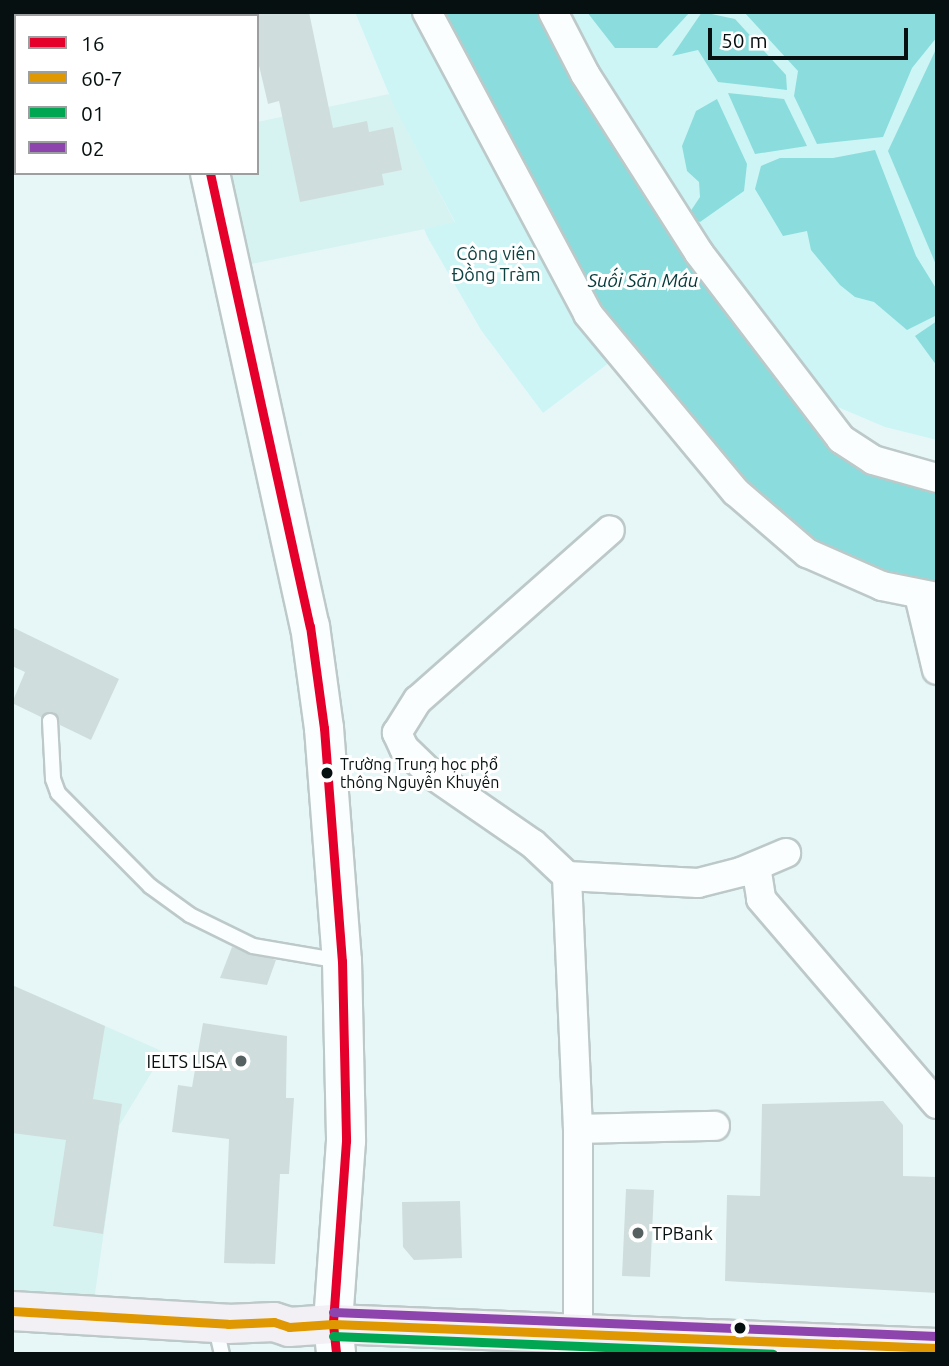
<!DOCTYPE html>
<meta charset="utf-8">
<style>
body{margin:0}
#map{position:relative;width:949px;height:1366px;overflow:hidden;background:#e7f7f7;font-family:Ubuntu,sans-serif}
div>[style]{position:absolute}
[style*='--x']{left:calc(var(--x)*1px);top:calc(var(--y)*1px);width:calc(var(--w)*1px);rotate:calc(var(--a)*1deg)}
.built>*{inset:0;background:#d6f3f2}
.green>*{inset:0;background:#cdf5f5}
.water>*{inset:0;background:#8bdcdc}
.building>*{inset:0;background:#d0dddd}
.roads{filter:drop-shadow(2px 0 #bdc9c9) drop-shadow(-2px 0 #bdc9c9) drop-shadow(0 2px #bdc9c9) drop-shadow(0 -2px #bdc9c9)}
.service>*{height:14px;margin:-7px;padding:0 7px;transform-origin:7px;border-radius:7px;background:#fbfefe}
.minor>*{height:28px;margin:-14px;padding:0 14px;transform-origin:14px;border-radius:14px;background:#fbfefe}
.secondary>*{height:38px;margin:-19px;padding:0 19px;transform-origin:19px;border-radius:19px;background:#fbfefe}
.primary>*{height:38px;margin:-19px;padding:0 19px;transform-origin:19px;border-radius:19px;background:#f2f0f5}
.bus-1>*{height:9px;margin:-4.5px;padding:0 4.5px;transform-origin:4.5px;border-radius:4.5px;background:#e4002b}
.bus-2>*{height:9px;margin:-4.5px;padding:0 4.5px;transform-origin:4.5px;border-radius:4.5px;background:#df9702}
.bus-3>*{height:9px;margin:-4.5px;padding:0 4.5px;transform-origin:4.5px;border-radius:4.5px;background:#00a651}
.bus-4>*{height:9px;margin:-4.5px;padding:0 4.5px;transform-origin:4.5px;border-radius:4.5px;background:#8e44ad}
.dots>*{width:19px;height:19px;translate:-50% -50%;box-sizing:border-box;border:4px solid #fff;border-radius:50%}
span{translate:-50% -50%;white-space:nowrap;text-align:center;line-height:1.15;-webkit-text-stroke:6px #fff;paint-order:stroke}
.bus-label{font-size:16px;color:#061010}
.left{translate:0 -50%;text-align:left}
.park-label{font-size:18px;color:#0e4141}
.poi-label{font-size:18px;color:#061010}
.right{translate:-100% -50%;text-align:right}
.water-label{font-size:19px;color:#03393a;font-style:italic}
.frame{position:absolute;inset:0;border:14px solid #061010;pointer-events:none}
.legend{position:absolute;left:14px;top:14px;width:245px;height:161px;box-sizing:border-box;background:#fff;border:2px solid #9b9f9f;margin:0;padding:9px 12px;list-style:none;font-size:21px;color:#061010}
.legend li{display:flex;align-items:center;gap:14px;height:35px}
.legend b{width:35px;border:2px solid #9b9f9f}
.scale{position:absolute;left:708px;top:28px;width:200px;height:32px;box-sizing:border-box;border:4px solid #061010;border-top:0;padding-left:9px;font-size:21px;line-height:24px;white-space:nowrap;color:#061010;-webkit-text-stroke:5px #fff;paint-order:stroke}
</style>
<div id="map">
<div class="built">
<div style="clip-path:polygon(389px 94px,455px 223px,246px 265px,226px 173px,257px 173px,257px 122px)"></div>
<div style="clip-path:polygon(12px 985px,164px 1052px,119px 1126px,94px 1301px,12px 1295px)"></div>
</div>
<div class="green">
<div style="clip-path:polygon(355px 12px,417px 12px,614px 359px,543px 413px,481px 330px,428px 238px,424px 229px,455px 222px,394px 106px)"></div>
<div style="clip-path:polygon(563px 12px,937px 12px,937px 440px,885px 427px,833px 405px,717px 259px)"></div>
</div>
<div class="water">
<div style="clip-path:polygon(438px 12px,541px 12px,788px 389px,937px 487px,937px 588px,846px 563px,776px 519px,597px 309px)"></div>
<div style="clip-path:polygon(587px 12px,690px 12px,657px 48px,615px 48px)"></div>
<div style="clip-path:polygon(702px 12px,735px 19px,786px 75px,787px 90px,718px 82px,698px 50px,672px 56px)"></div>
<div style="clip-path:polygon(744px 12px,937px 12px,937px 37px,912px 68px,883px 137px,817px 144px,794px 96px,798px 71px)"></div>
<div style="clip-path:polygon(937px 47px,937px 267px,888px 151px)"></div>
<div style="clip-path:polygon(728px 93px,784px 99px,807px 146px,755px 154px)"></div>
<div style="clip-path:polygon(717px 99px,747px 164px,744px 191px,700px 222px,688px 215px,700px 197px,699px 182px,687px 171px,682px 146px,696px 111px)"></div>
<div style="clip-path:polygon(875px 150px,916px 256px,937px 290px,937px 315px,907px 330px,874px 302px,855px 297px,840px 285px,811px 250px,807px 231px,783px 236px,755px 189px,761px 166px,780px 158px,833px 158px)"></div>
<div style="clip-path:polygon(937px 321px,937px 366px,915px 336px)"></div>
</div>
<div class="building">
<div style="clip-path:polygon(257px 12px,309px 12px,333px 128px,367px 121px,369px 132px,393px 127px,402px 170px,382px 174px,384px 185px,300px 202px,279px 101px,268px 104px,257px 57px)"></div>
<div style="clip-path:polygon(12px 627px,119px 679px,91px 740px,60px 725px,54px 712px,41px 717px,12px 703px,25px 672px,12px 666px)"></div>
<div style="clip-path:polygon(232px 947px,276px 960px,267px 985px,220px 978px)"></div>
<div style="clip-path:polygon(12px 985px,105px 1026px,93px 1099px,122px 1104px,103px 1234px,53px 1226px,66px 1140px,12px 1133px)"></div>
<div style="clip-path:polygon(203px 1023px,287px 1036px,286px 1098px,294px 1098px,289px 1174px,280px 1174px,275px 1264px,224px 1263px,229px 1139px,172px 1132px,178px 1085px,192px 1087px)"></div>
<div style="clip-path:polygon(883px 1101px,903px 1125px,903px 1176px,937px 1177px,937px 1293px,725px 1281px,727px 1195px,760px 1196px,762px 1104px)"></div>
<div style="clip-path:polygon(626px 1189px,654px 1190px,650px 1277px,622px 1276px)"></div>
<div style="clip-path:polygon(460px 1201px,462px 1258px,414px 1260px,403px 1247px,402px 1202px)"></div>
</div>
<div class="roads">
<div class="service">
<div style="--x:50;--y:721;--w:58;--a:87"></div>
<div style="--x:53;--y:779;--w:15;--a:70"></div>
<div style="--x:58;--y:793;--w:131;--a:45.3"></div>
<div style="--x:150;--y:886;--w:49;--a:35.9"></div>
<div style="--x:190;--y:915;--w:70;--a:26.2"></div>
<div style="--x:253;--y:946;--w:89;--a:9.7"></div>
<div style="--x:215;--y:1324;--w:31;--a:77"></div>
</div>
<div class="minor">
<div style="--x:427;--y:12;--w:342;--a:61.9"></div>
<div style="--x:588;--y:314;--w:231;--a:50.3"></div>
<div style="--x:736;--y:492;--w:94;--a:40.7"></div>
<div style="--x:807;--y:553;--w:82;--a:23.7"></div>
<div style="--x:882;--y:586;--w:56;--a:11.3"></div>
<div style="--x:553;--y:12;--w:70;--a:62.7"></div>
<div style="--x:585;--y:74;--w:212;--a:57.5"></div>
<div style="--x:699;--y:253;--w:234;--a:52.6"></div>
<div style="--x:841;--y:439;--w:38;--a:33"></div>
<div style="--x:873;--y:460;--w:66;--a:15.7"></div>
<div style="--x:919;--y:595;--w:77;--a:76.5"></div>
<div style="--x:756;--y:866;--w:33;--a:81"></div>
<div style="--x:761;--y:899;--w:270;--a:49.4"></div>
<div style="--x:567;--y:876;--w:131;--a:3.1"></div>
<div style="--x:698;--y:883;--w:44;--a:-14.3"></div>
<div style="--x:741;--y:872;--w:49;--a:-22.9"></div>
<div style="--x:578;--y:1129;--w:137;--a:-1.3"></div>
<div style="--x:578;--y:1332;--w:203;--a:-90"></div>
<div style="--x:578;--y:1129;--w:253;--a:-92.5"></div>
<div style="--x:567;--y:876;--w:47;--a:-136.7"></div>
<div style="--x:533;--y:844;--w:125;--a:-145.4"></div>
<div style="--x:430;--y:773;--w:36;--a:-136"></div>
<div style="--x:404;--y:748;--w:17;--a:-115"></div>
<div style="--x:397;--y:733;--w:39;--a:-58"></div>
<div style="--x:418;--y:700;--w:256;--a:-41.5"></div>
</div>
<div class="secondary">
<div style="--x:173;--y:12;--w:4;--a:76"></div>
<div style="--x:210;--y:173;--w:464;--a:77.6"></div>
<div style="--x:310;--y:626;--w:103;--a:82.2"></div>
<div style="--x:324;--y:728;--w:234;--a:85.6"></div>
<div style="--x:342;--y:961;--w:180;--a:88.7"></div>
<div style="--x:346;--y:1141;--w:183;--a:94.1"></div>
<div style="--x:333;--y:1324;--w:30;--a:84"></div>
</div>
<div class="primary">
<div style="--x:12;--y:1311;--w:216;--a:3.4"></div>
<div style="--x:228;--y:1324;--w:46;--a:-2.5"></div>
<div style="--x:274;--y:1322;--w:16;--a:18"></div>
<div style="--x:289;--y:1327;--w:44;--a:-3.9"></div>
<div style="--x:333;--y:1324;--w:604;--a:2.28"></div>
</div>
</div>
<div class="bus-1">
<div style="--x:210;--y:173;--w:464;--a:77.6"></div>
<div style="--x:310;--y:626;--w:103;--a:82.2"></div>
<div style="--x:324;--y:728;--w:234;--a:85.6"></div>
<div style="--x:342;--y:961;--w:180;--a:88.7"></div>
<div style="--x:346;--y:1141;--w:183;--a:94.1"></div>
<div style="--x:333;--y:1324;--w:30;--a:84"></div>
</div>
<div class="bus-2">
<div style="--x:12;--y:1311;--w:216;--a:3.4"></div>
<div style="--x:228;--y:1324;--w:46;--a:-2.5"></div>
<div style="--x:274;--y:1322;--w:16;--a:18"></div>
<div style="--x:289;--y:1327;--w:44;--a:-3.9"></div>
<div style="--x:333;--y:1324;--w:604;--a:2.28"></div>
</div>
<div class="bus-3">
<div style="--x:333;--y:1336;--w:440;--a:2.3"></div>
</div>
<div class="bus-4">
<div style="--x:333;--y:1312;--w:604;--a:2.28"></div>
</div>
<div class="dots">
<div style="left:327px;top:773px;background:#061010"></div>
<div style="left:241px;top:1061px;background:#556161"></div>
<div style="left:638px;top:1233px;background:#556161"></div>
<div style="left:740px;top:1328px;background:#061010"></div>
</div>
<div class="bus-label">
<span class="left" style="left:340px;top:773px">Trường Trung học phổ<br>thông Nguyễn Khuyến</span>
</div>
<div class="park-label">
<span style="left:496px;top:264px">Công viên<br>Đồng Tràm</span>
</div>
<div class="poi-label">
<span class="right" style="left:227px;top:1061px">IELTS LISA</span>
<span class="left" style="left:652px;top:1233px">TPBank</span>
</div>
<div class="water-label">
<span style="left:643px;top:281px">Suối Săn Máu</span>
</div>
<div class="frame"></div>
<ul class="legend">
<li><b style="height:9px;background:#e4002b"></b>16</li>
<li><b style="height:9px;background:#df9702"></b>60-7</li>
<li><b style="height:9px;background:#00a651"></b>01</li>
<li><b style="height:9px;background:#8e44ad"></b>02</li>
</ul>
<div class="scale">50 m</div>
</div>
